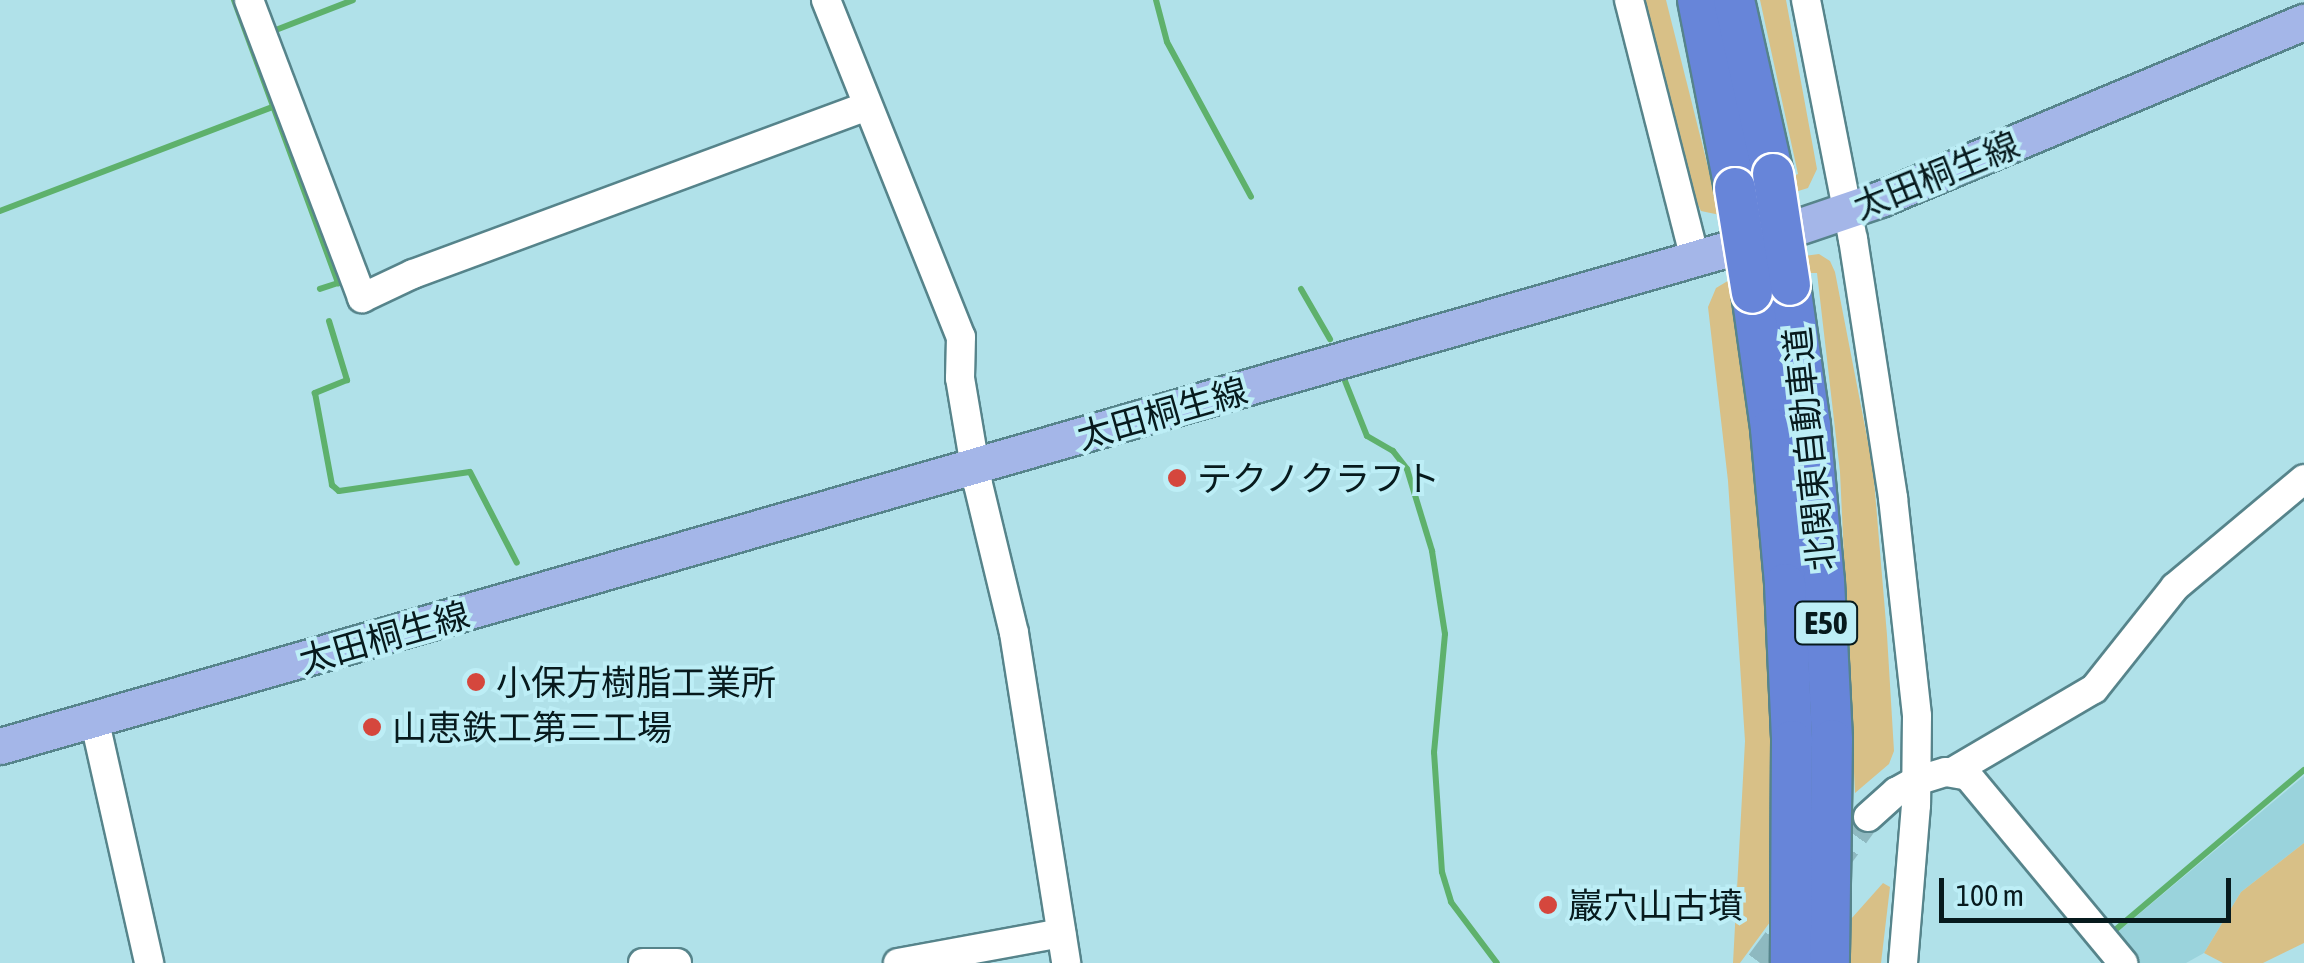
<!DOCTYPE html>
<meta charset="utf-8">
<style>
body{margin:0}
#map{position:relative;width:2304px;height:963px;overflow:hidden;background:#b0e1e9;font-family:"Asap Condensed","Noto Sans JP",sans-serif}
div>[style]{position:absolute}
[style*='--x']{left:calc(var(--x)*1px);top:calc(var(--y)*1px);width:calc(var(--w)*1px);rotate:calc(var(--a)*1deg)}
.built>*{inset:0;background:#9ad3dc}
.green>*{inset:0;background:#d8c087}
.stream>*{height:6px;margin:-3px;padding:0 3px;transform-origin:3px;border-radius:3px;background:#5eb16c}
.minor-tunnel>*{height:28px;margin-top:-14px;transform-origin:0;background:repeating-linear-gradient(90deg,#8eb9c0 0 28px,transparent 0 42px)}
.roads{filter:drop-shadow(2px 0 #56848b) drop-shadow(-2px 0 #56848b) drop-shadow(0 2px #56848b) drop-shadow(0 -2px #56848b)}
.minor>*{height:28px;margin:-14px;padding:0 14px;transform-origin:14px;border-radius:14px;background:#fff}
.major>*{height:35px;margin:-17.5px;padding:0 17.5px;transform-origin:17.5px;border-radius:17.5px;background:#a4b6e8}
.highway>*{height:40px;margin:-20px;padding:0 20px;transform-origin:20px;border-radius:20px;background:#6785d9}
.bridges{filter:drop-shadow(2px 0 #fff) drop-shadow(-2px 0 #fff) drop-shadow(0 2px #fff) drop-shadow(0 -2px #fff)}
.highway-bridge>*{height:40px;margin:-20px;padding:0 20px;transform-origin:20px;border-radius:20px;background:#6785d9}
.dots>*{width:28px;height:28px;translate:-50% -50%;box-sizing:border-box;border:5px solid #bdeef6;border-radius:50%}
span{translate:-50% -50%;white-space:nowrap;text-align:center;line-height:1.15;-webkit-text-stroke:8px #bdeef6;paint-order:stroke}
.shield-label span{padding:2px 8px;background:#bdeef6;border:2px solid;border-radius:8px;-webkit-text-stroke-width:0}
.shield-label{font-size:32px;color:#071a1d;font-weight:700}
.street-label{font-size:35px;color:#071a1d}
.poi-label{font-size:35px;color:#071a1d}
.left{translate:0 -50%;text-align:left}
.scale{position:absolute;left:1939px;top:878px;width:292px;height:45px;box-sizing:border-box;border:5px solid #071a1d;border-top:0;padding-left:12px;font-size:30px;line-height:35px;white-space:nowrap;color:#071a1d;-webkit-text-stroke:8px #bdeef6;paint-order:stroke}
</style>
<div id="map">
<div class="built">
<div style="clip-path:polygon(2304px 776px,2304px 843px,2241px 892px,2204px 953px,2186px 963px,2137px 963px,2114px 935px)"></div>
</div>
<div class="green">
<div style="clip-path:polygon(1637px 0,1666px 0,1720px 215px,1701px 211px,1692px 193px)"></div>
<div style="clip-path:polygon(1760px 0,1786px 0,1817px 169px,1808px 188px,1795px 192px,1791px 177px,1798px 174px)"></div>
<div style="clip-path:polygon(1819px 254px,1830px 261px,1835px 272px,1873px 468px,1887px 635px,1894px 751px,1889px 764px,1855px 793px,1840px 472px,1817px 273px,1807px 273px,1804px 256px)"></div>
<div style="clip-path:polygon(1731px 279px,1764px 522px,1775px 729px,1773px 918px,1740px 963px,1733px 963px,1745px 741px,1728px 481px,1708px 307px,1716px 288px)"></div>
<div style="clip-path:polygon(2304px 843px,2304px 943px,2263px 963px,2223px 963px,2204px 953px,2241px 892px)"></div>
<div style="clip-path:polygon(1883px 883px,1890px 887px,1881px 963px,1850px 963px,1851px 919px)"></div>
</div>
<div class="stream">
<div style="--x:234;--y:0;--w:302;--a:69.8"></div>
<div style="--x:338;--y:283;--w:19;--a:162"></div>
<div style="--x:1156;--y:0;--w:43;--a:75.3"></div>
<div style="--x:1167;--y:42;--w:176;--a:61.5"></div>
<div style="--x:268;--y:33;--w:91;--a:-21.2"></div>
<div style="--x:0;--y:211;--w:292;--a:-20.9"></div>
<div style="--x:1301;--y:289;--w:58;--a:59.9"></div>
<div style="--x:329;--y:321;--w:62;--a:73"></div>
<div style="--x:347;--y:380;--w:35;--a:158"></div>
<div style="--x:315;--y:393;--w:94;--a:79.5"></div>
<div style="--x:332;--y:485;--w:9;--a:41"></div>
<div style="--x:339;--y:491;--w:132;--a:-8.3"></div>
<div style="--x:470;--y:472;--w:102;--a:62.7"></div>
<div style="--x:1345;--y:381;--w:59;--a:68.2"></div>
<div style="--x:1367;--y:436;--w:30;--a:30"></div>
<div style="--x:1393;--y:451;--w:23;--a:52"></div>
<div style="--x:1407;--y:469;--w:86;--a:73"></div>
<div style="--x:1432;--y:551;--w:84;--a:81.1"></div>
<div style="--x:1445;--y:634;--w:119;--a:95.3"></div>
<div style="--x:1434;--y:752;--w:120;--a:86.2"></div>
<div style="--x:1442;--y:872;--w:31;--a:73"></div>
<div style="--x:1451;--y:902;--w:76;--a:53"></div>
<div style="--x:2114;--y:931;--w:249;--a:-40.3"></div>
</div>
<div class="minor-tunnel">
<div style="--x:1830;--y:869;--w:64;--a:-53.8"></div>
<div style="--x:1760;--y:963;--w:54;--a:-53.3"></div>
</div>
<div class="roads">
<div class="minor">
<div style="--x:249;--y:0;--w:319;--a:69.2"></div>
<div style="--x:362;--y:298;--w:56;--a:-25.2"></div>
<div style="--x:413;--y:274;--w:483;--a:-20.3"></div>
<div style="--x:826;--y:0;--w:363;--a:68.2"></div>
<div style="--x:961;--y:337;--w:41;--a:91.4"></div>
<div style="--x:960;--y:378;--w:108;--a:80.4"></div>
<div style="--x:978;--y:484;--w:153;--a:76.4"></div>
<div style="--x:1014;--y:633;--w:334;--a:81"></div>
<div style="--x:1629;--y:0;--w:267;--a:75.7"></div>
<div style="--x:1806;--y:0;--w:244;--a:78.9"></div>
<div style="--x:1853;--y:239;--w:262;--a:81.2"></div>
<div style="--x:1893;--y:498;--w:219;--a:83.7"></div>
<div style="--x:1917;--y:716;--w:89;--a:90.6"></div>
<div style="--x:1916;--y:805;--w:159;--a:94.7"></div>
<div style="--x:94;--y:718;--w:251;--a:77.3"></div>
<div style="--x:1954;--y:771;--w:162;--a:-30.4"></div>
<div style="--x:2094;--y:689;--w:130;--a:-51.5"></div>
<div style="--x:2175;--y:587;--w:168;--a:-39.9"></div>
<div style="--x:1868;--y:817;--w:38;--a:-42"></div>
<div style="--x:1896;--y:792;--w:23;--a:-29"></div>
<div style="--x:1916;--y:781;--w:31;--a:-17"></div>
<div style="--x:1946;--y:772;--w:22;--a:10"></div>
<div style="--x:1968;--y:776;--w:243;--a:50.3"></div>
<div style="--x:643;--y:963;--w:34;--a:0"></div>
<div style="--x:898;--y:963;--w:166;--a:-10.4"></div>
</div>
<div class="major">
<div style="--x:0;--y:746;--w:1830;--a:-16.05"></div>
<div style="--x:1759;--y:240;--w:128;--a:-18.7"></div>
<div style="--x:1880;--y:199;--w:459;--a:-22.7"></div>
</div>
<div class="highway">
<div style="--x:1698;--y:0;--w:192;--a:78.9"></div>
<div style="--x:1734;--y:0;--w:178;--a:77.4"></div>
<div style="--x:1790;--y:285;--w:141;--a:81.9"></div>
<div style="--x:1810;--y:425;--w:157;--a:84.9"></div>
<div style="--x:1824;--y:581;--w:159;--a:87.1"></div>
<div style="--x:1832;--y:740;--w:223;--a:90.8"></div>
<div style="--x:1752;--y:293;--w:137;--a:82"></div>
<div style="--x:1771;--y:429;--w:156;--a:84.8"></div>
<div style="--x:1785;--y:584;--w:157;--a:87.4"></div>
<div style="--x:1792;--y:741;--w:222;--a:90.3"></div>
</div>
</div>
<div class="bridges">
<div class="highway-bridge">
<div style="--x:1773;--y:174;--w:112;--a:81.3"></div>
<div style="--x:1735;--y:188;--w:106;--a:80.8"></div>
</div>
</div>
<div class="dots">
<div style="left:1177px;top:478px;background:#d5473d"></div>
<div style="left:476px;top:682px;background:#d5473d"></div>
<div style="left:372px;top:727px;background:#d5473d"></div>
<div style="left:1548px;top:905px;background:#d5473d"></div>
</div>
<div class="shield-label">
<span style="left:1826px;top:623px">E50</span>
</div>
<div class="street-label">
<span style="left:1936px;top:175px;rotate:-22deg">太田桐生線</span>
<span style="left:1162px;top:413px;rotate:-16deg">太田桐生線</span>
<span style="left:1809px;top:449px;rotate:-96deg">北関東自動車道</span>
<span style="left:384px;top:637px;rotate:-16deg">太田桐生線</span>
</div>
<div class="poi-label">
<span class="left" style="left:1197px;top:478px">テクノクラフト</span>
<span class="left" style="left:496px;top:682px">小保方樹脂工業所</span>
<span class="left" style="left:392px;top:727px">山恵鉄工第三工場</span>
<span class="left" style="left:1568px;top:905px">巖穴山古墳</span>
</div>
<div class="scale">100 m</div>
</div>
